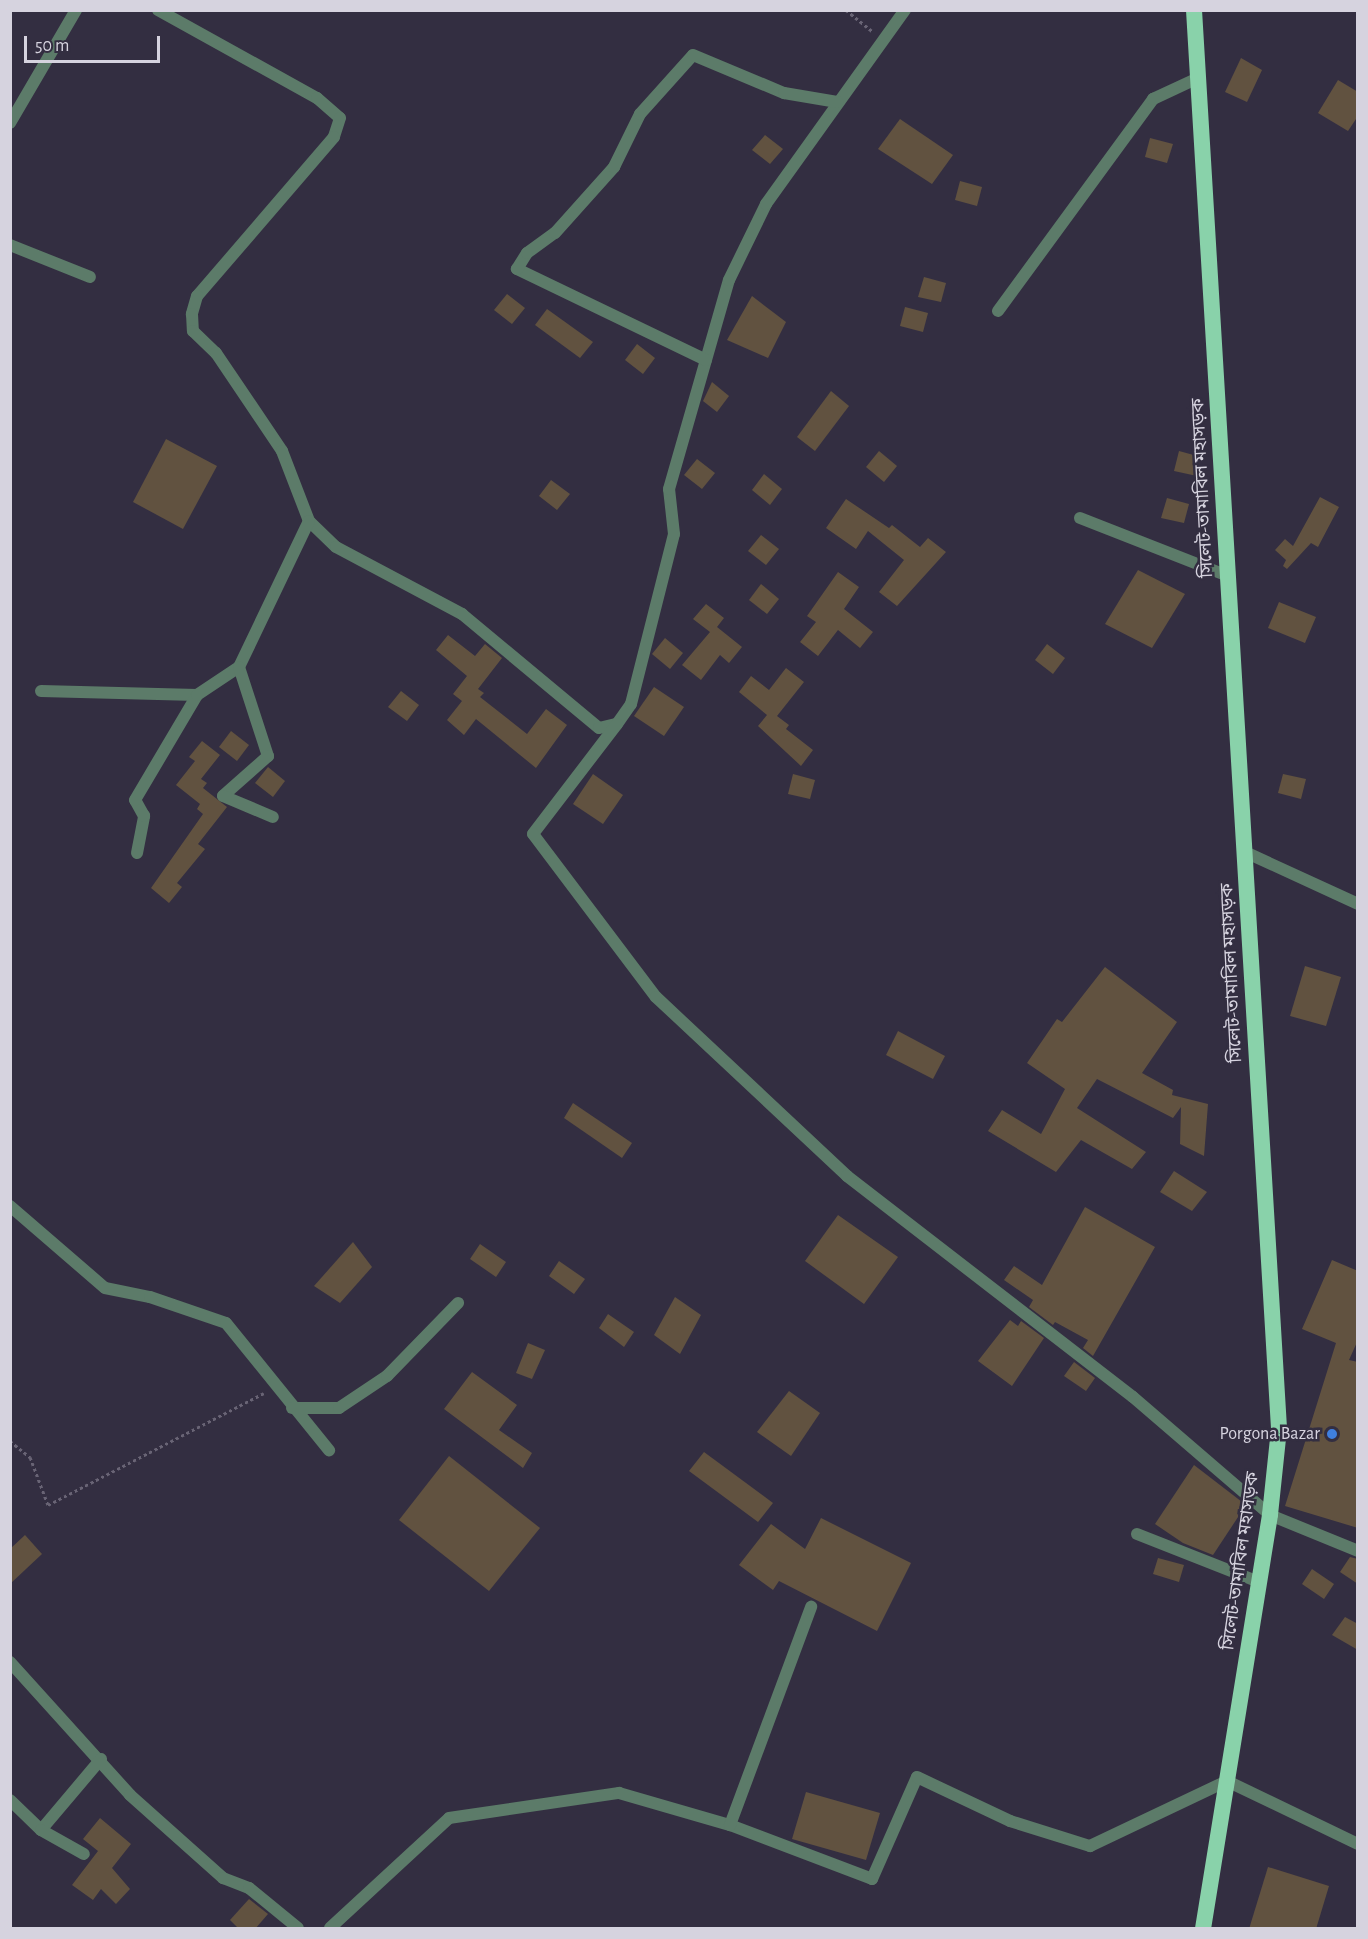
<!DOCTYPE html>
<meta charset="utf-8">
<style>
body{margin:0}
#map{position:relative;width:1368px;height:1939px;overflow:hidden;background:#332e41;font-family:"Alegreya Sans","Noto Sans Bengali",sans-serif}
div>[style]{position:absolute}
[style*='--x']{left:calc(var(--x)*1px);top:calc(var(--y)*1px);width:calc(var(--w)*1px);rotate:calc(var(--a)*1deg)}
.building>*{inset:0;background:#615240}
.path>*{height:3px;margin-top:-1.5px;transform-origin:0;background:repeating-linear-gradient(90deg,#696475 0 3px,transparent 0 6px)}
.minor>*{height:12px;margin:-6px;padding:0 6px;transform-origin:6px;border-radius:6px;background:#5c7b69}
.trunk>*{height:16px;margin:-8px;padding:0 8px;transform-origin:8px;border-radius:8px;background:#89d2aa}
.dots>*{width:16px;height:16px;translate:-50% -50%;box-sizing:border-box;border:3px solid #332e41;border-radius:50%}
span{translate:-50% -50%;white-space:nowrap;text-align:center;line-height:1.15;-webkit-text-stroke:5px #332e41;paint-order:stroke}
.street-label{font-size:18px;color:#d6d3df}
.poi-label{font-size:18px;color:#d6d3df}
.right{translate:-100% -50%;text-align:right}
.frame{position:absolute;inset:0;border:12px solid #d6d3df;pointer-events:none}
.scale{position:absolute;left:24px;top:36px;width:136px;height:27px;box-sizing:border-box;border:3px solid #d6d3df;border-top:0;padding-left:8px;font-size:18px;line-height:21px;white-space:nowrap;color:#d6d3df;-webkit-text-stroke:4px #332e41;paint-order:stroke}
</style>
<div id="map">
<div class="building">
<div style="clip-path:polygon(1241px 58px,1262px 70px,1247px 102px,1225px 92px)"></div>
<div style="clip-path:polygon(1338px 80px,1358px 92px,1358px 116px,1348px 131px,1318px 113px)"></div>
<div style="clip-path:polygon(900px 119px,953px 155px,932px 184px,878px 149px)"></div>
<div style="clip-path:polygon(765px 135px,783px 149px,770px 164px,752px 150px)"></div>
<div style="clip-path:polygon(1150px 138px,1173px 144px,1167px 163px,1145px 157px)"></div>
<div style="clip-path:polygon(960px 181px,982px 187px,977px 206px,955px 200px)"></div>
<div style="clip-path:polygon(924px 277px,946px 283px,941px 302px,918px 297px)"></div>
<div style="clip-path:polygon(507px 294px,525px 308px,512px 324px,494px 310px)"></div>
<div style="clip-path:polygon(752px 296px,786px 322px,768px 358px,727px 340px)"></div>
<div style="clip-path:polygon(905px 307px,928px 313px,923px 332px,900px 326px)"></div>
<div style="clip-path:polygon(547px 309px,593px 342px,580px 358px,535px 325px)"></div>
<div style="clip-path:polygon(637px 344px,655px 358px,643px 374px,625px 360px)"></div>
<div style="clip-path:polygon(712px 382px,729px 396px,717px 412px,703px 401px)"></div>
<div style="clip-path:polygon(831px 391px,849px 406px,815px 451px,797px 437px)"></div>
<div style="clip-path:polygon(166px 439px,217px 466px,183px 529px,133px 502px)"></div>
<div style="clip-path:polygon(879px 451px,897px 466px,884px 482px,866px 467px)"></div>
<div style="clip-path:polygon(1179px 451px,1201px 457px,1197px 476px,1174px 471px)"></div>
<div style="clip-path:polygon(697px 459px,715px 473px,702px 489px,684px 475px)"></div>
<div style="clip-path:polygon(764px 474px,782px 489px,770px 505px,752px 490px)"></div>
<div style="clip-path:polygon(551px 480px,570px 494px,557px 510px,539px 496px)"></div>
<div style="clip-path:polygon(1320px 497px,1339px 507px,1318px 547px,1311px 543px,1287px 569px,1283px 566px,1286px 560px,1275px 550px,1285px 539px,1293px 546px)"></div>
<div style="clip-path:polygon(1167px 498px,1189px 504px,1184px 523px,1161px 518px)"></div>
<div style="clip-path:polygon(846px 499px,889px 528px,892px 525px,920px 547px,928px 538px,946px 552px,897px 606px,879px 592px,904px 560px,868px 531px,856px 549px,826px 528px)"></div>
<div style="clip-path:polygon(761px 535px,779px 549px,766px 565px,748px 551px)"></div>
<div style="clip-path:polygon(1138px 570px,1185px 594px,1152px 648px,1105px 624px)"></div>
<div style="clip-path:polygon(838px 572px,859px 587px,844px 609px,873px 632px,860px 648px,838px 630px,818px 656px,800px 642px,816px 622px,807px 616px)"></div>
<div style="clip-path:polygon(761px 584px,779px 599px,767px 614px,749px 600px)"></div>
<div style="clip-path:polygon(1279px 602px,1316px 617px,1305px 643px,1268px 628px)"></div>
<div style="clip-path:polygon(706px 604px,724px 618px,717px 627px,742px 647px,729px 663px,720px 655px,701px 680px,682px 665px,710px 632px,693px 619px)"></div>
<div style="clip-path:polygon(448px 635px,475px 656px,485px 644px,502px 658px,478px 689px,484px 693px,480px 697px,527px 734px,546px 709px,567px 725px,536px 768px,476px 719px,464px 735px,447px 720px,462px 701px,453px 694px,467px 676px,436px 650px)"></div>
<div style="clip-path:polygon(665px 638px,683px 653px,670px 669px,652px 654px)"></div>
<div style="clip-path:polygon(1047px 644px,1065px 658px,1053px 674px,1035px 660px)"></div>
<div style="clip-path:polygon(786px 668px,804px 682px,777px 716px,789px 725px,786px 729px,813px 750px,801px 766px,758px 726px,767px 715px,739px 692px,751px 676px,769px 690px)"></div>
<div style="clip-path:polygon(654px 687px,684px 707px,664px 736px,634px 716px)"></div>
<div style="clip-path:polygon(401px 691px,419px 705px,407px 721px,388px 707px)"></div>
<div style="clip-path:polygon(231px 731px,249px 745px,237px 761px,219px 747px)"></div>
<div style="clip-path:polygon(202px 741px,220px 755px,201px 779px,207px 783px,203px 788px,227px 807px,198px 844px,205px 849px,177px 883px,182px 887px,169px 903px,151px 888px,203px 814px,197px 809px,200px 804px,176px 785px,195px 761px,189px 757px)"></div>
<div style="clip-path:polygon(268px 767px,285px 781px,273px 797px,255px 783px)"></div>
<div style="clip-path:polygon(593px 774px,623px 795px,603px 824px,573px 804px)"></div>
<div style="clip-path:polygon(793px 774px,815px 780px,810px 799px,788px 794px)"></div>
<div style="clip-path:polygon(1283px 774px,1306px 779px,1301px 799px,1278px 793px)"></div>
<div style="clip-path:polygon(1305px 966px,1341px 977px,1326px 1026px,1290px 1016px)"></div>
<div style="clip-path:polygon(1105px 967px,1177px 1022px,1142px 1073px,1173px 1090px,1172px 1095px,1208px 1104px,1204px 1156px,1180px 1144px,1181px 1107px,1173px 1118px,1097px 1079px,1077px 1108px,1146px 1152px,1132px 1169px,1081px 1140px,1056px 1172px,988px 1131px,1002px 1110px,1041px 1134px,1065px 1089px,1027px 1063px,1057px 1019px,1062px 1022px)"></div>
<div style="clip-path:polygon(898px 1031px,945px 1056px,933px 1079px,886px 1055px)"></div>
<div style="clip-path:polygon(573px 1103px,632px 1143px,622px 1158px,564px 1118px)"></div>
<div style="clip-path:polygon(1174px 1171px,1207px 1192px,1192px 1211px,1160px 1192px)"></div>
<div style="clip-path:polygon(1085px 1207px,1155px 1247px,1093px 1356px,1083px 1348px,1088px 1340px,1055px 1322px,1053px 1325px,1029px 1307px,1033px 1300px,1004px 1280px,1014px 1266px,1042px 1285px)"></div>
<div style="clip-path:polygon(838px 1215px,898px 1257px,864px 1304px,805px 1261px)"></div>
<div style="clip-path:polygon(353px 1242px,372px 1267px,340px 1303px,314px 1286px)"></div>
<div style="clip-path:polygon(480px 1244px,506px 1262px,496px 1277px,470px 1259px)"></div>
<div style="clip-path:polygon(1332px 1260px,1358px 1271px,1358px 1340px,1349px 1360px,1358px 1362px,1358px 1528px,1285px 1506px,1336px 1343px,1302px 1329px)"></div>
<div style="clip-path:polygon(559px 1261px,585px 1279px,574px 1294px,549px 1276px)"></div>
<div style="clip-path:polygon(675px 1297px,701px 1315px,680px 1354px,654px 1335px)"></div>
<div style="clip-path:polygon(608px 1314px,634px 1332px,624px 1347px,599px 1328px)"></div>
<div style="clip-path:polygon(1010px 1320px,1018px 1326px,1021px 1321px,1044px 1338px,1012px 1386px,978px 1361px)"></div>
<div style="clip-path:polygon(528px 1343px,545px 1350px,532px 1379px,516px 1373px)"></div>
<div style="clip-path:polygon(1074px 1362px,1095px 1378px,1086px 1391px,1064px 1376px)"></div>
<div style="clip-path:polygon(472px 1372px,517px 1405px,499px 1430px,532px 1453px,523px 1468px,444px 1409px)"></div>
<div style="clip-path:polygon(789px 1391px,820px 1413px,791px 1456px,757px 1432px)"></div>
<div style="clip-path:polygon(704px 1452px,773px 1503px,758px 1522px,689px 1471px)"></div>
<div style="clip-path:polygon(449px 1456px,540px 1528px,489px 1591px,399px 1520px)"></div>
<div style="clip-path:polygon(1194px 1465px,1246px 1505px,1213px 1555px,1183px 1543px,1155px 1524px)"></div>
<div style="clip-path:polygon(821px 1518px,911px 1563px,877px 1631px,779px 1581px,773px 1590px,739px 1565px,771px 1524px,805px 1549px)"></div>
<div style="clip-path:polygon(25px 1535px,42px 1554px,10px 1584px,10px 1549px)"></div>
<div style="clip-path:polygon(1350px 1557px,1358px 1559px,1358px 1584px,1340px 1572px)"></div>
<div style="clip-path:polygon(1158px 1558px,1184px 1565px,1179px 1582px,1153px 1574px)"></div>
<div style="clip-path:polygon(1312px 1569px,1334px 1584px,1324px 1599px,1302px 1584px)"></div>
<div style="clip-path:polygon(1345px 1617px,1358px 1624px,1358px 1650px,1332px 1635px)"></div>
<div style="clip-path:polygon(806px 1792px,880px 1813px,866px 1860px,792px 1839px)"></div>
<div style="clip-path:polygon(100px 1818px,131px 1844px,112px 1868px,130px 1889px,116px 1904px,101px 1889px,93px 1900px,72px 1885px,98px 1851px,83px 1839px)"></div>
<div style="clip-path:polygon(1268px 1867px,1329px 1886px,1316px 1929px,1249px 1929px)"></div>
<div style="clip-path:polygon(249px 1899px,268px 1914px,255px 1929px,239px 1929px,230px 1920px)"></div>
</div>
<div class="path">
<div style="--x:846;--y:10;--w:35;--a:39"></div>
<div style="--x:10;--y:1441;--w:26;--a:39"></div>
<div style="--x:30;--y:1457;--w:51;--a:69.4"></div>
<div style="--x:48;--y:1505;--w:243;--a:-27.4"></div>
</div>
<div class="minor">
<div style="--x:158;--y:10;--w:182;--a:29"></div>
<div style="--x:317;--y:98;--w:30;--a:41"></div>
<div style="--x:340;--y:118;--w:20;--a:108"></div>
<div style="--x:334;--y:137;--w:210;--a:130.7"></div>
<div style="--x:197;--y:296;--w:19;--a:106"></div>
<div style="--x:192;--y:314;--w:17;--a:87"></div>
<div style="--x:193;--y:331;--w:32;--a:44"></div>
<div style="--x:216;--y:353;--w:118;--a:56"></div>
<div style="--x:282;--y:451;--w:75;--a:68.9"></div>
<div style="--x:309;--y:521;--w:37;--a:44"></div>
<div style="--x:336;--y:547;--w:143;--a:28"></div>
<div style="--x:462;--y:614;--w:178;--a:39.8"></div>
<div style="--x:599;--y:728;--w:18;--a:-13"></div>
<div style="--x:617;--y:724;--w:24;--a:-55"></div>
<div style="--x:631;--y:704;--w:175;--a:-75.8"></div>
<div style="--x:674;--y:534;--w:45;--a:-96.3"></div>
<div style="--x:669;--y:489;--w:217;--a:-74"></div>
<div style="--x:729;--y:280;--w:85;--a:-64"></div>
<div style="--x:766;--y:204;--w:239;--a:-54.4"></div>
<div style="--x:10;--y:123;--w:131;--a:-59.7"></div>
<div style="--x:10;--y:245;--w:86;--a:21.8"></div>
<div style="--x:998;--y:311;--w:263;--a:-53.8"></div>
<div style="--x:1153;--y:99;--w:50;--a:-25"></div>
<div style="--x:706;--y:360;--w:210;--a:-154.3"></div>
<div style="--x:517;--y:269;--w:19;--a:-58"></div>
<div style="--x:527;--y:253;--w:34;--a:-36"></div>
<div style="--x:555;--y:233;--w:89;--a:-48.2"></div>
<div style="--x:614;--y:167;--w:59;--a:-63.9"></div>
<div style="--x:640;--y:114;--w:79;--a:-48.1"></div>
<div style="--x:693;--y:55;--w:99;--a:22.7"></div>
<div style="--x:784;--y:93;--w:54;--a:9.6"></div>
<div style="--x:1080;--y:518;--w:159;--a:21.4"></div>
<div style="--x:239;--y:667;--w:162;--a:-64.4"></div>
<div style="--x:41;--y:691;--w:156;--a:1.5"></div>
<div style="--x:617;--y:724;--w:138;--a:127.4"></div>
<div style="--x:533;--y:834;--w:204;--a:53"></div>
<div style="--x:656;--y:997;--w:262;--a:43.1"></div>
<div style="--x:847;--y:1176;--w:361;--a:37.7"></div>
<div style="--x:1133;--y:1397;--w:181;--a:40.7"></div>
<div style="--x:1270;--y:1515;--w:95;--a:22.2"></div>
<div style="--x:1245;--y:852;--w:124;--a:24.7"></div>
<div style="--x:137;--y:853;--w:38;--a:-79"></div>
<div style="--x:144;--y:816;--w:18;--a:-119"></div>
<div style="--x:135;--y:800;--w:122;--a:-59.4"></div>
<div style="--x:197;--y:695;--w:50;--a:-33.7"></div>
<div style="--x:239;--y:667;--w:94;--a:72"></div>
<div style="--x:268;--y:756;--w:60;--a:138.4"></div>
<div style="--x:223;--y:796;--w:54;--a:22.8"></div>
<div style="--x:10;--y:1206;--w:125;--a:40.8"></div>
<div style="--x:105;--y:1288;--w:46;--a:11.3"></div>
<div style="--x:150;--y:1297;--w:80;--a:18.9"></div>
<div style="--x:226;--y:1323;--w:164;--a:51"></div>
<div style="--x:292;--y:1408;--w:47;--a:0"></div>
<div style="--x:339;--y:1408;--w:58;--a:-33.7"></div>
<div style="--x:387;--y:1376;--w:102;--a:-45.8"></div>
<div style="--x:1137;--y:1534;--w:131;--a:21.5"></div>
<div style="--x:10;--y:1662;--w:179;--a:47.9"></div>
<div style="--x:130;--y:1795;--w:125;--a:41.7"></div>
<div style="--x:223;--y:1878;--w:28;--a:21"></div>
<div style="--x:249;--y:1888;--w:63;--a:39.2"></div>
<div style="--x:10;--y:1800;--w:43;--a:44.1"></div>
<div style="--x:41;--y:1830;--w:93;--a:-49.8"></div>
<div style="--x:730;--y:1825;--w:152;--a:20.8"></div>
<div style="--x:872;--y:1879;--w:111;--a:-66.2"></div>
<div style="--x:917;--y:1777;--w:103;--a:25.3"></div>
<div style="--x:1010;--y:1821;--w:84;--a:17.4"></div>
<div style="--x:1090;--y:1846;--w:152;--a:-25.4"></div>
<div style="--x:1227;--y:1781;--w:145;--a:25.7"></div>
<div style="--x:41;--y:1830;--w:49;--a:29.2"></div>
<div style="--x:330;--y:1928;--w:162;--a:-42.7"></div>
<div style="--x:449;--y:1818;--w:172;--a:-8.4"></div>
<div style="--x:619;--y:1793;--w:116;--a:16.1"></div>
<div style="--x:730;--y:1825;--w:233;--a:-69.6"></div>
</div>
<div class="trunk">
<div style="--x:1194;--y:10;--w:1422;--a:86.57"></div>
<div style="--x:1279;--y:1429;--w:86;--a:96"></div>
<div style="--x:1270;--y:1515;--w:418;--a:99.2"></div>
</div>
<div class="dots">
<div style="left:1332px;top:1434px;background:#3f7fe0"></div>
</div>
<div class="street-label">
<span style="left:1203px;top:488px;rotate:-93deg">সিলেট-তামাবিল মহাসড়ক</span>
<span style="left:1232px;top:973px;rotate:-93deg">সিলেট-তামাবিল মহাসড়ক</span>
<span style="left:1241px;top:1561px;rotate:-82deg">সিলেট-তামাবিল মহাসড়ক</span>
</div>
<div class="poi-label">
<span class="right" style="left:1320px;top:1434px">Porgona Bazar</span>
</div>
<div class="frame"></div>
<div class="scale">50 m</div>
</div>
